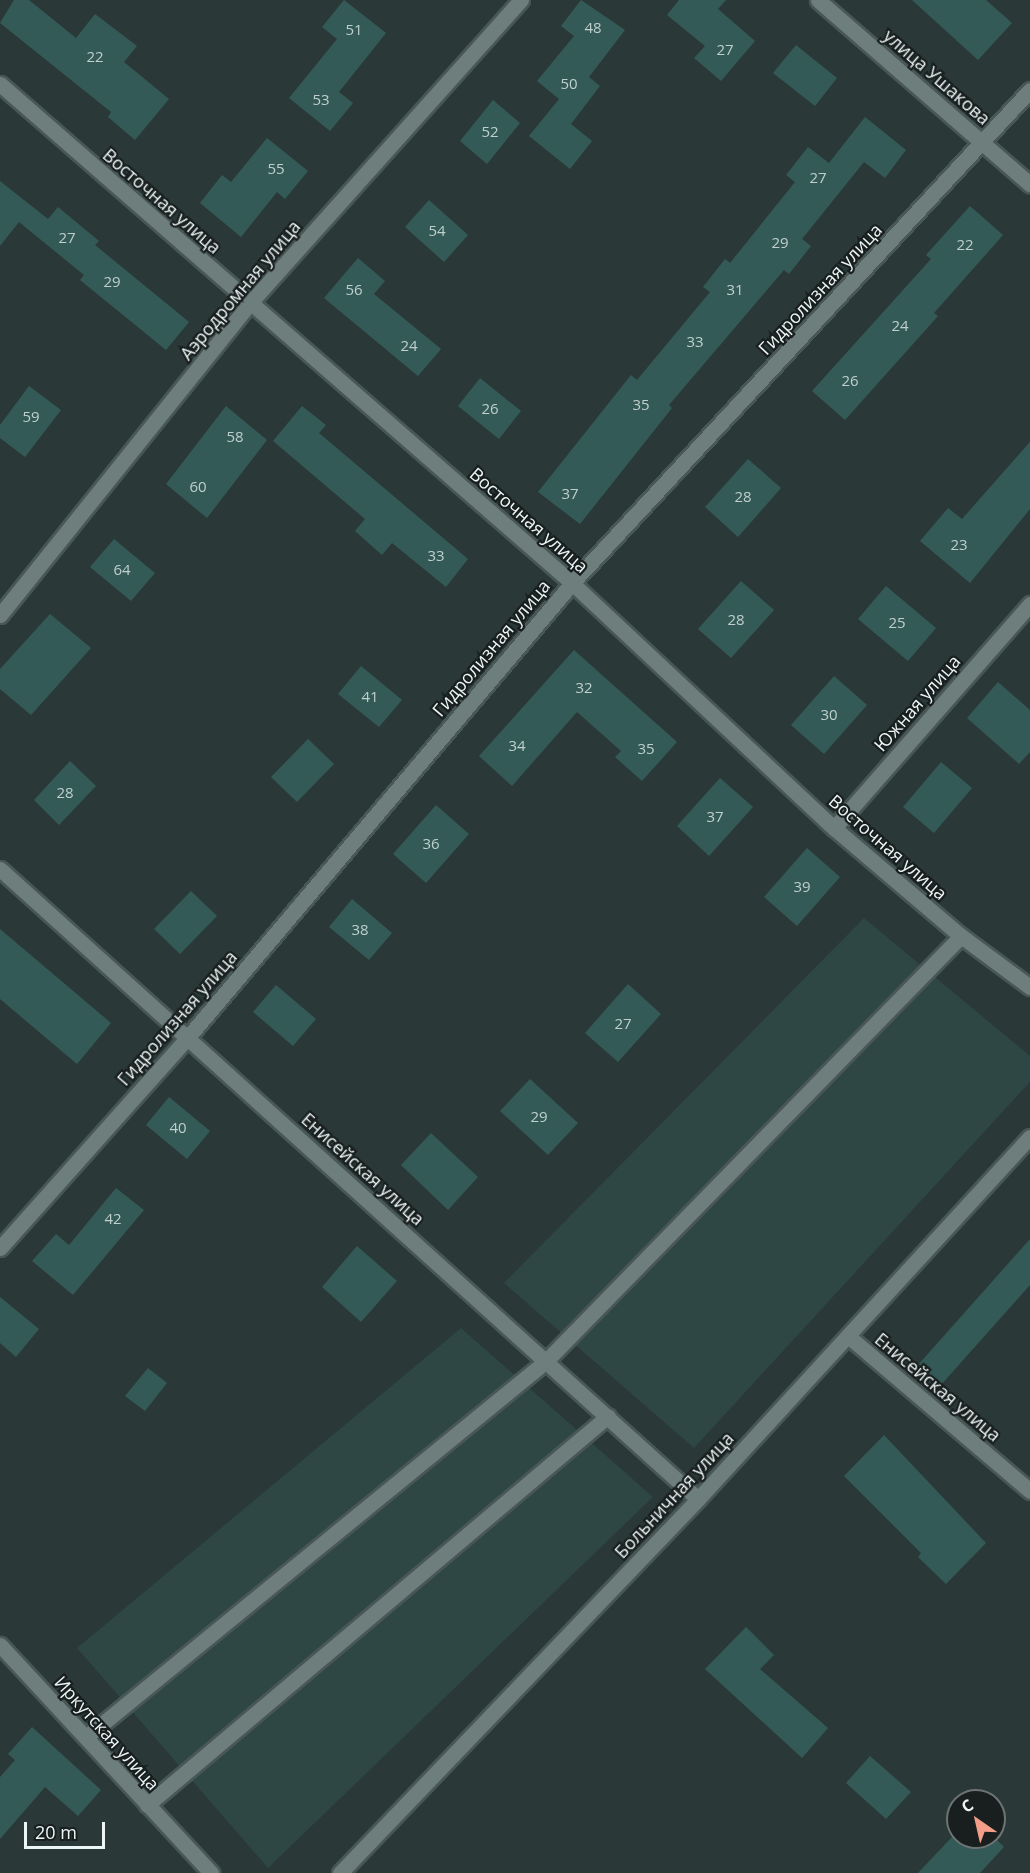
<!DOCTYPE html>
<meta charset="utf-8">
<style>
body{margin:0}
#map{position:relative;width:1030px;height:1873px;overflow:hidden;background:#2a3938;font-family:"Open Sans",sans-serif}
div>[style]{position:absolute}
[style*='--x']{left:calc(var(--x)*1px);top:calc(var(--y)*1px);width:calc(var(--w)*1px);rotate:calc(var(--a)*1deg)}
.built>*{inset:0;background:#2e4644}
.building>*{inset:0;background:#345a57}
.roads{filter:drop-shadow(2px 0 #495756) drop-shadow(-2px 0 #495756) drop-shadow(0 2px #495756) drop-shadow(0 -2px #495756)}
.minor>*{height:15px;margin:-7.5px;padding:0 7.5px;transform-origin:7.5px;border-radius:7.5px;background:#6d7e7c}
span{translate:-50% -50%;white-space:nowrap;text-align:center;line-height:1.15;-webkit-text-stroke:4.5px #181f1e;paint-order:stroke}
.number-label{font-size:15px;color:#becfce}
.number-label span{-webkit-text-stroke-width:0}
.street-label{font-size:18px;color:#ecf6f5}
.north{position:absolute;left:946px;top:1789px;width:60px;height:60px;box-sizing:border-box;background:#181f1e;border:2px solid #6d7574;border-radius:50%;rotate:326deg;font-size:16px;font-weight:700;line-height:24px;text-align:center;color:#ecf6f5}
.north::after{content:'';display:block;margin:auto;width:21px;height:27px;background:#f49e89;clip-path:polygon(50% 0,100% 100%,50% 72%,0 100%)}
.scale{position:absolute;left:24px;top:1822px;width:81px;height:27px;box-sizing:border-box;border:3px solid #ecf6f5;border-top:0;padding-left:8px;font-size:18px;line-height:21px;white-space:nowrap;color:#ecf6f5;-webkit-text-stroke:4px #181f1e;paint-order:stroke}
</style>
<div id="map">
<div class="built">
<div style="clip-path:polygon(864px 918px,1030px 1056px,1030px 1082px,694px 1448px,504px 1283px)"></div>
<div style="clip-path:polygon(461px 1328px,653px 1497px,268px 1868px,77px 1648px)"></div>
</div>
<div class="building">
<div style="clip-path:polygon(14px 0,29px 0,76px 38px,95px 14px,137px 46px,124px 62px,169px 99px,135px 140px,108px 117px,111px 112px,0 23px)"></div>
<div style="clip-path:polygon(344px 0,386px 33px,339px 92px,353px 103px,330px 131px,289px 98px,337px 39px,322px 27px)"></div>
<div style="clip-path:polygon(581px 0,625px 30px,589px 77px,600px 86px,571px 124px,592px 141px,570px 169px,529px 136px,559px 99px,537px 81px,574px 36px,561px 26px)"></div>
<div style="clip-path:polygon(679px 0,726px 0,718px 9px,755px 41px,721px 81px,694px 58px,705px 46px,667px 15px)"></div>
<div style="clip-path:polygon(912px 0,986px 0,1012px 23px,978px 60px)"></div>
<div style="clip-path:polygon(796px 45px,837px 78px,815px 106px,773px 73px)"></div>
<div style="clip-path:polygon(493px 100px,520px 123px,487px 164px,460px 141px)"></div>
<div style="clip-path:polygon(865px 117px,906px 150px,885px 178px,864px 162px,802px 239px,811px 246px,789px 274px,784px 270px,669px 405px,672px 408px,580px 524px,538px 492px,631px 375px,637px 380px,710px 292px,703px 287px,725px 259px,730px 263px,795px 182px,786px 175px,808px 147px,829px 163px)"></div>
<div style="clip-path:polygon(267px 138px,308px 171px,285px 199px,277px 192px,241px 237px,200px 203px,222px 175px,231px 182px)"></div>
<div style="clip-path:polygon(0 181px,48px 219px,58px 207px,99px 241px,95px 245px,189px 322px,166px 350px,80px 280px,84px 275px,19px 222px,0 246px)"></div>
<div style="clip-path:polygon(429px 200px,468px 235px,444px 262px,405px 227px)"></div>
<div style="clip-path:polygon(970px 206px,1003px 235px,934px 313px,938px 316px,845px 420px,812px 391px,931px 259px,926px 255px)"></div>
<div style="clip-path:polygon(358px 258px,385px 281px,374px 294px,441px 349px,418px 376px,324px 298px)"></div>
<div style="clip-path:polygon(480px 378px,521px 411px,499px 439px,458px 406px)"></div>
<div style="clip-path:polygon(29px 386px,61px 410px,25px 457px,0 438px,0 425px)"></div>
<div style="clip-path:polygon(226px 406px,267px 440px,207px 518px,166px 484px)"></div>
<div style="clip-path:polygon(302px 406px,326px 425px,319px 433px,468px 559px,446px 587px,392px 543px,382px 555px,355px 531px,365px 519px,273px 441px)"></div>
<div style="clip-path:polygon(1030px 442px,1030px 509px,970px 583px,920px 541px,948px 508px,962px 519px)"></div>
<div style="clip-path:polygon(748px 459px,781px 488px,738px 537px,705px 507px)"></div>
<div style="clip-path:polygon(114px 539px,155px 573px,131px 601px,90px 567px)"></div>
<div style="clip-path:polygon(741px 581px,774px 610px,731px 658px,698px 629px)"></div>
<div style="clip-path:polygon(886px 586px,936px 628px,908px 661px,858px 619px)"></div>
<div style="clip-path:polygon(50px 614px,91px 648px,31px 715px,0 689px,0 669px)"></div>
<div style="clip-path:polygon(574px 650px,677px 742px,642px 781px,615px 757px,621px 751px,577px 712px,512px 786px,479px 756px)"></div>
<div style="clip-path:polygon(361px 666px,402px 700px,379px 727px,338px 694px)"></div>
<div style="clip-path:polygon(834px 676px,867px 705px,824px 754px,791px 725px)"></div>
<div style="clip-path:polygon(998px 682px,1030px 710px,1030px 752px,1019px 764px,967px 718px)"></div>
<div style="clip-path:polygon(308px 739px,334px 764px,297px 802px,271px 777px)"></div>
<div style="clip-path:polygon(70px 761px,96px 786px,59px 825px,34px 800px)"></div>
<div style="clip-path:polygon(941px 762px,972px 788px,934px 833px,903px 807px)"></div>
<div style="clip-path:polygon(720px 778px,753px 807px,709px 856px,677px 826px)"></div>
<div style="clip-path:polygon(436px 805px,469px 834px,426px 883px,393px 854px)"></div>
<div style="clip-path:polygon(807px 848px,840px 877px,797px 926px,764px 897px)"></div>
<div style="clip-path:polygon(191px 891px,217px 916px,180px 954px,154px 929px)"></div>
<div style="clip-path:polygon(352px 899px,392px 933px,369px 960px,329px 927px)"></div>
<div style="clip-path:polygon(0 929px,111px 1023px,77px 1064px,0 999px)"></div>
<div style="clip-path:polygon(628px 984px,661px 1014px,618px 1062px,585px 1033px)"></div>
<div style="clip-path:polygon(276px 985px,316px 1019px,293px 1046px,253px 1012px)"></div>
<div style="clip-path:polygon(530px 1079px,578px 1123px,548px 1155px,500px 1111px)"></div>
<div style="clip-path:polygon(169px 1097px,210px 1131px,187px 1159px,146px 1125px)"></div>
<div style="clip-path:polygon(431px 1133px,478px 1177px,448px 1210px,401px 1165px)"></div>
<div style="clip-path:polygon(116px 1188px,144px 1210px,73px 1295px,32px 1261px,56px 1234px,69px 1245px)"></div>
<div style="clip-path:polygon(1030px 1239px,1030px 1285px,940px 1386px,918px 1365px)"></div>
<div style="clip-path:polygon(357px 1246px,397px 1281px,361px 1322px,322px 1287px)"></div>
<div style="clip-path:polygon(0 1297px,39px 1329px,16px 1357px,0 1343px)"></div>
<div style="clip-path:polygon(148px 1368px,167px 1383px,145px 1411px,125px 1396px)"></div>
<div style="clip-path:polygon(884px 1435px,986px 1543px,946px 1584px,918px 1557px,921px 1553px,844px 1476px)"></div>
<div style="clip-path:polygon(746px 1627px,774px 1655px,760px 1669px,828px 1728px,802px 1758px,705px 1669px)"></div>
<div style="clip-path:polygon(32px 1727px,101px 1790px,78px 1816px,45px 1787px,0 1839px,0 1777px,15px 1760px,8px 1754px)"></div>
<div style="clip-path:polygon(870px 1756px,911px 1792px,886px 1819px,846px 1783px)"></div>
<div style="clip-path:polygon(952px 1837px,994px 1837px,1004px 1847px,980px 1873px,918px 1873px)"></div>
</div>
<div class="roads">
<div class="minor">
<div style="--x:818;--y:0;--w:281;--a:41"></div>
<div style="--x:0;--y:84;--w:759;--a:41.1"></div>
<div style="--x:572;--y:583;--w:359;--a:43.1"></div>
<div style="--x:834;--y:828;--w:167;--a:40.4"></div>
<div style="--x:961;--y:936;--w:86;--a:36.5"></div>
<div style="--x:0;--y:615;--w:398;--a:-51.3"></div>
<div style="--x:249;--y:304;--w:408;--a:-48.2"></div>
<div style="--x:834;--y:828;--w:298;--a:-48.8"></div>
<div style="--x:0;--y:869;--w:940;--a:42.07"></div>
<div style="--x:0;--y:1248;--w:283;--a:-48.3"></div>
<div style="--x:188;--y:1037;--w:595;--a:-49.77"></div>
<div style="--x:572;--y:583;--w:673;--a:-47.11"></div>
<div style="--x:848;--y:1336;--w:239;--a:40.4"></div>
<div style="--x:0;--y:1645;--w:311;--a:47.2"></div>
<div style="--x:86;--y:1737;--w:594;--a:-39.26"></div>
<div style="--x:546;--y:1361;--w:594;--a:-45.68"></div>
<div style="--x:147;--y:1805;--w:603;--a:-40.16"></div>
<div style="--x:340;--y:1873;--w:518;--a:-46.25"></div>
<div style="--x:698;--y:1499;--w:491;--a:-47.5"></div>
</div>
</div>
<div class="number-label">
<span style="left:593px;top:28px">48</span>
<span style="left:354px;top:30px">51</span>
<span style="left:725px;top:50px">27</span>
<span style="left:95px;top:57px">22</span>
<span style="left:569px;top:84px">50</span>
<span style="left:321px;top:100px">53</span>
<span style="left:490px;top:132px">52</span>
<span style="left:276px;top:169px">55</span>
<span style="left:818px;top:178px">27</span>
<span style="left:437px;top:231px">54</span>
<span style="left:67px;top:238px">27</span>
<span style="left:780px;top:243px">29</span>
<span style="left:965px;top:245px">22</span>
<span style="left:112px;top:282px">29</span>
<span style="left:354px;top:290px">56</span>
<span style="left:735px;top:290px">31</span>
<span style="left:900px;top:326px">24</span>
<span style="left:695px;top:342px">33</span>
<span style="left:409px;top:346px">24</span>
<span style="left:850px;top:381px">26</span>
<span style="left:641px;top:405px">35</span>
<span style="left:490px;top:409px">26</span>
<span style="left:31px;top:417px">59</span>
<span style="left:235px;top:437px">58</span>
<span style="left:198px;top:487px">60</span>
<span style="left:570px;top:494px">37</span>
<span style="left:743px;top:497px">28</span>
<span style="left:959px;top:545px">23</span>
<span style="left:436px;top:556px">33</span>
<span style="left:122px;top:570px">64</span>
<span style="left:736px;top:620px">28</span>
<span style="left:897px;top:623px">25</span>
<span style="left:584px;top:688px">32</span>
<span style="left:370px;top:697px">41</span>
<span style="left:829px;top:715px">30</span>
<span style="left:517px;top:746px">34</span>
<span style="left:646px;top:749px">35</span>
<span style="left:65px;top:793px">28</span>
<span style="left:715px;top:817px">37</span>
<span style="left:431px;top:844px">36</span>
<span style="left:802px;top:887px">39</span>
<span style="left:360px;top:930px">38</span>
<span style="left:623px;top:1024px">27</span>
<span style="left:539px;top:1117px">29</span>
<span style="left:178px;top:1128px">40</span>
<span style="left:113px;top:1219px">42</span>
</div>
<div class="street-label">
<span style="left:937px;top:77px;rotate:41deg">улица Ушакова</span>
<span style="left:162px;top:201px;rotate:41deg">Восточная улица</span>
<span style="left:820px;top:289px;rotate:-47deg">Гидролизная улица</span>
<span style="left:240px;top:290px;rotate:-50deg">Аэродромная улица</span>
<span style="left:529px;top:520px;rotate:41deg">Восточная улица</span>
<span style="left:491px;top:648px;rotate:-50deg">Гидролизная улица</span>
<span style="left:917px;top:703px;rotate:-49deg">Южная улица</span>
<span style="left:888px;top:847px;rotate:41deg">Восточная улица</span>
<span style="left:177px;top:1018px;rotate:-49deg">Гидролизная улица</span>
<span style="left:363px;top:1169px;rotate:42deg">Енисейская улица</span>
<span style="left:938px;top:1387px;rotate:40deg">Енисейская улица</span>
<span style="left:674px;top:1495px;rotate:-47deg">Больничная улица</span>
<span style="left:107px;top:1733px;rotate:48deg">Иркутская улица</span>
</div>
<div class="north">С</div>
<div class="scale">20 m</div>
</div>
